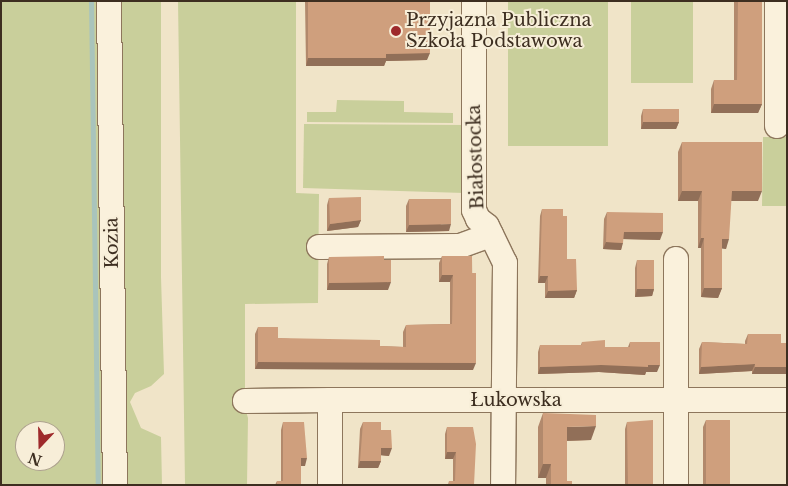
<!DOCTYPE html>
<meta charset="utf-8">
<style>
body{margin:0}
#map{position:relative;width:788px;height:486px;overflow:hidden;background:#f0e4c8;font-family:"Libre Baskerville",serif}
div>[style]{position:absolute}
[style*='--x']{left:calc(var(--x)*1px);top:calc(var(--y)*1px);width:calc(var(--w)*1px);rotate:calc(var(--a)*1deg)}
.green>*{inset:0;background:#c9cf9b}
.stream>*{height:5px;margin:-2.5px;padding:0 2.5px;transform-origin:2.5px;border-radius:2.5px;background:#a9c4bc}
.roads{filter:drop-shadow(1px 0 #8d765c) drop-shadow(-1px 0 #8d765c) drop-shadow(0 1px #8d765c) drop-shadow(0 -1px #8d765c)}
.minor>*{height:24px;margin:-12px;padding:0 12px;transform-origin:12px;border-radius:12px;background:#faf1dc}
.wall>*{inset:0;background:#b2896c}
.shaded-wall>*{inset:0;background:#916f58}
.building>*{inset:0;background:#cf9f7d}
.dots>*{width:14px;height:14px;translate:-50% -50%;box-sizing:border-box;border:2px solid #f7eed8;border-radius:50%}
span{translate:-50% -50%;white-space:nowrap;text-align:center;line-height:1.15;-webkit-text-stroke:4px #f7eed8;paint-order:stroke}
.poi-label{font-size:18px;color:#3d2e20}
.left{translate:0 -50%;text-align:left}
.street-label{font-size:18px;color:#3d2e20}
.frame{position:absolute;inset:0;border:2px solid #3d2e20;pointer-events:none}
.north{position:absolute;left:15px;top:421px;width:50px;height:50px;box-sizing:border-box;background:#f7eed8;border:1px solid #ada18e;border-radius:50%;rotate:201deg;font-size:14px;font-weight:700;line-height:20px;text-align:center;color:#3d2e20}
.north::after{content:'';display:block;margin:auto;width:18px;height:22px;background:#9e2a2b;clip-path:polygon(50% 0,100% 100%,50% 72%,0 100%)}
</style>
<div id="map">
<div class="green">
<div style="clip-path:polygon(evenodd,1px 1px,101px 1px,106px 485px,1px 485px,1px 1px,25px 431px,55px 431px,55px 461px,25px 461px,25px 431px)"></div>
<div style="clip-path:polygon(118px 1px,161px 1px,161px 277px,164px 374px,151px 386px,135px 393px,130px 402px,141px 428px,161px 437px,162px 485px,122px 485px)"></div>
<div style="clip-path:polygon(178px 1px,296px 1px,296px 193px,319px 194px,318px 303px,245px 304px,245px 388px,240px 391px,248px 418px,247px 485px,185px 485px)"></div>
<div style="clip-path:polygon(508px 1px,608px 1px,608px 146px,508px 146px)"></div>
<div style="clip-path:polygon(631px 1px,693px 1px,693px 83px,631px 83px)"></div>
<div style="clip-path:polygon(337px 100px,404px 101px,404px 112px,453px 113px,453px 123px,307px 122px,307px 112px,336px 112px)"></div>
<div style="clip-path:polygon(304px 124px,464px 125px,464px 193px,303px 188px)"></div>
<div style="clip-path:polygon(763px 137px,787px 137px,787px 206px,762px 206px)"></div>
</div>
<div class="stream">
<div style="--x:91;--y:1;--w:484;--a:89.2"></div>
</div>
<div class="roads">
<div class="minor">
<div style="--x:109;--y:1;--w:484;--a:89.3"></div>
<div style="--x:474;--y:1;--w:209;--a:90"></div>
<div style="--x:474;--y:210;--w:10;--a:66"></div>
<div style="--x:478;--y:219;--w:11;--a:38"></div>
<div style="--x:487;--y:226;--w:41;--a:64.1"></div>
<div style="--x:505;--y:263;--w:222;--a:90.5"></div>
<div style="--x:777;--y:126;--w:125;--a:-90"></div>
<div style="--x:319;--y:247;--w:141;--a:-0.4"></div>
<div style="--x:460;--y:246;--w:33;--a:-20"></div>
<div style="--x:245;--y:401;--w:85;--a:-0.7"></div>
<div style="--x:330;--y:485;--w:85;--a:-90"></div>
<div style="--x:330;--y:400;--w:457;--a:0"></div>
<div style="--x:676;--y:485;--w:226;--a:-90"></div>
</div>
</div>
<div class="wall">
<div style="clip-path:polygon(305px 1px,430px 1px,427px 60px,386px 61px,384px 66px,306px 66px)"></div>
<div style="clip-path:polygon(734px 1px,762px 1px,762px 104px,758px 113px,711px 113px,711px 89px,714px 80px,734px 80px)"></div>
<div style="clip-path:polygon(643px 109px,679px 122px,676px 129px,641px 129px,641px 116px)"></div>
<div style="clip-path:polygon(682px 142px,758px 201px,731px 201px,726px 249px,722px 248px,722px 288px,718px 298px,701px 297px,701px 248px,698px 248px,698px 201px,678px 201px,678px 152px)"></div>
<div style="clip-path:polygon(329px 198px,361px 220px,358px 227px,327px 231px,327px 205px)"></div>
<div style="clip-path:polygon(409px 199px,449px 231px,406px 232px,406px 206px)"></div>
<div style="clip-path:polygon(542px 209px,567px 259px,577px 290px,574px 298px,545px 298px,545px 283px,538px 283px,540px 216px)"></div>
<div style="clip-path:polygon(607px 212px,660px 240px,623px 239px,621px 250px,603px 249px,604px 219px)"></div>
<div style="clip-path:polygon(442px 256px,472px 256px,473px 370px,255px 369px,255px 334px,258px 327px,278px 338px,380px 346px,403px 347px,403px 332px,406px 325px,450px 324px,450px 282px,439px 282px,439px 263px)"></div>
<div style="clip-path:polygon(329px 257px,384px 260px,388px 290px,327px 290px,327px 264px)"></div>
<div style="clip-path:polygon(637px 260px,654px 289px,652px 296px,635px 297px,635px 268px)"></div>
<div style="clip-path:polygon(748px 334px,781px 343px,787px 343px,787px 374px,752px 374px,752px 371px,699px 374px,699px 349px,702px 342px,745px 344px,745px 341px)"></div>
<div style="clip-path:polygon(582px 342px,605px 347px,628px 347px,630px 342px,657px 372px,646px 372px,645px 375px,599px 372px,538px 374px,538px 352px,540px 345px,581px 345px)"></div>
<div style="clip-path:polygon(543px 413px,591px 440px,567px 441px,567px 481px,572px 485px,546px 485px,546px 478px,538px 478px,538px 427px)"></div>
<div style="clip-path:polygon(706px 420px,730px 485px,703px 485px,703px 427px)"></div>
<div style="clip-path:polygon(283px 422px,305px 466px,301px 466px,301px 485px,275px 485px,277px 481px,281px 481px,281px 430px)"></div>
<div style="clip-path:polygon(363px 422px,381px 430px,389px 456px,381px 455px,381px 461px,378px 468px,358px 468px,360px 429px)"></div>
<div style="clip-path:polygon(627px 422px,653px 485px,625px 485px,625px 429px)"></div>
<div style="clip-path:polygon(447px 427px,474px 485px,448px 485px,449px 481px,453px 481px,453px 459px,445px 459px,445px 434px)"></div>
</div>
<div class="shaded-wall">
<div style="clip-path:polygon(430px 53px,427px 60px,386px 61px,384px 66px,306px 66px,308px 58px,386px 54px)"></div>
<div style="clip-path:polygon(714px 104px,762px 104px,758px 113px,711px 113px)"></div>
<div style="clip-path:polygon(643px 122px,679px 122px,676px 129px,641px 129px)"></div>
<div style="clip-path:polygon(682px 191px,702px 191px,698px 201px,678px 201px)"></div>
<div style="clip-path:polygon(732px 191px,762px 191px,758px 201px,728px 201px)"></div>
<div style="clip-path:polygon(361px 220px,358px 227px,327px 231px,330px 224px)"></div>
<div style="clip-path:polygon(451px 224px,449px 231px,406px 232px,409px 225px)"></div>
<div style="clip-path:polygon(624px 232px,663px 232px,660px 240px,621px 239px)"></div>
<div style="clip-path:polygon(701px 238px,704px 238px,701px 248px,698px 248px)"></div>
<div style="clip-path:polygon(722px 239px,729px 239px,726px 249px,718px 248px)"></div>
<div style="clip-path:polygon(606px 242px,623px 243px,621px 250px,603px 249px)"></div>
<div style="clip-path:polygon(442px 275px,453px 275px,450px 282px,439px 282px)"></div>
<div style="clip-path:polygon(540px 276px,548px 276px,545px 283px,538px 283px)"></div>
<div style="clip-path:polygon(391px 282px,388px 290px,327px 290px,329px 283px)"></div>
<div style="clip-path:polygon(704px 288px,722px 288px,718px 298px,701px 297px)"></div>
<div style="clip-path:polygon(637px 289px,654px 289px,652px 296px,635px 297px)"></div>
<div style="clip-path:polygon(577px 290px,574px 298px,545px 298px,548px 291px)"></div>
<div style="clip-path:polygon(258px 362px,476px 363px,473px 370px,255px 369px)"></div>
<div style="clip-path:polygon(755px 364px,752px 371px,699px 374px,701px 367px)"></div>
<div style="clip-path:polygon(601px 365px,660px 365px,657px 372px,646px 372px,645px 375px,599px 372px,538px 374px,540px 367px)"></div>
<div style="clip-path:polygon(755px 367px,787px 367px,787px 374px,752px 374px)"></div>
<div style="clip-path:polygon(596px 426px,591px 440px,562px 441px,567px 427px)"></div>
<div style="clip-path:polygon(381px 448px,392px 448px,389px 456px,378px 455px)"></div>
<div style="clip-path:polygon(447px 452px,456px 452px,453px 459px,445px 459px)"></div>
<div style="clip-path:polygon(301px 458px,307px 458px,305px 466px,298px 466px)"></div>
<div style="clip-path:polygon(360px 461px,381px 461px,378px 468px,358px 468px)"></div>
<div style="clip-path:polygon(543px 464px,551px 464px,546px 478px,538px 478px)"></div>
</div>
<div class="building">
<div style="clip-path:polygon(308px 1px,430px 1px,430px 53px,386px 54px,386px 58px,308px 58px)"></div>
<div style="clip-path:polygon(738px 1px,762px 1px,762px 104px,714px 104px,714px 80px,737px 80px)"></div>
<div style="clip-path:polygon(643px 109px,679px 109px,679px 122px,643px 122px)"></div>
<div style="clip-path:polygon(682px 142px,762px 142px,762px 191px,732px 191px,729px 239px,722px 239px,722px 288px,704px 288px,704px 238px,701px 238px,702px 191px,682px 191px)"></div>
<div style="clip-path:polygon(361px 197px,361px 220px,330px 224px,329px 198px)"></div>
<div style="clip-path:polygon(409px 199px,451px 199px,451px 224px,409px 225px)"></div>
<div style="clip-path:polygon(542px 209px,563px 209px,563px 216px,567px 216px,567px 259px,576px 259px,577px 290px,548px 291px,548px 276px,540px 276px)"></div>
<div style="clip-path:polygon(607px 212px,663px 213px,663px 232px,624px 232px,623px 243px,606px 242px)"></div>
<div style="clip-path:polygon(384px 256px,384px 260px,391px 260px,391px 282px,329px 283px,329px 257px)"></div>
<div style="clip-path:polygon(442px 256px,472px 256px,472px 273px,476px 273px,476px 363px,258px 362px,258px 327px,278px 327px,278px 338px,380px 340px,380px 346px,406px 347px,406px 325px,452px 324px,453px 275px,442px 275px)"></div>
<div style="clip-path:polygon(637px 260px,654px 260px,654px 289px,637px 289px)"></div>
<div style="clip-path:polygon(748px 334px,781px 334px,781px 343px,787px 343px,787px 367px,755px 367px,755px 364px,701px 367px,702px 342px,747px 344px)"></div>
<div style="clip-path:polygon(605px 340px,605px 347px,630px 347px,630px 342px,660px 342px,660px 365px,648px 365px,648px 367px,601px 365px,540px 367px,540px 345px,582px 345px,582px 342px)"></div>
<div style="clip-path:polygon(543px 413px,596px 415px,596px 426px,567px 427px,567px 481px,572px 481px,572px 485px,551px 485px,551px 464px,543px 464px)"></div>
<div style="clip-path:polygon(653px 420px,653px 485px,628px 485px,627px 422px)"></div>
<div style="clip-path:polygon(706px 420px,730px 420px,730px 485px,706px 485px)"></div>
<div style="clip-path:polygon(283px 422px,304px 422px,307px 458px,301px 458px,301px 485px,277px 485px,277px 481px,283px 481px)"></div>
<div style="clip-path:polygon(363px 422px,381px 422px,381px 430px,391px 430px,392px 448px,381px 448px,381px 461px,360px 461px)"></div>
<div style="clip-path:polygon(447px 427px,473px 427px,476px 444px,474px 485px,449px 485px,449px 481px,455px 481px,456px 452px,447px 452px)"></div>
</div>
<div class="dots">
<div style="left:396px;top:31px;background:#9e2a2b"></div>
</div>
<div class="poi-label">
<span class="left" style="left:406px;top:31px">Przyjazna Publiczna<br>Szkoła Podstawowa</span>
</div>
<div class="street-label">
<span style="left:476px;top:157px;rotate:-92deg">Białostocka</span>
<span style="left:112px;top:243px;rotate:-91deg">Kozia</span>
<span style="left:516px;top:400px">Łukowska</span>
</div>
<div class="frame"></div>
<div class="north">N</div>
</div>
